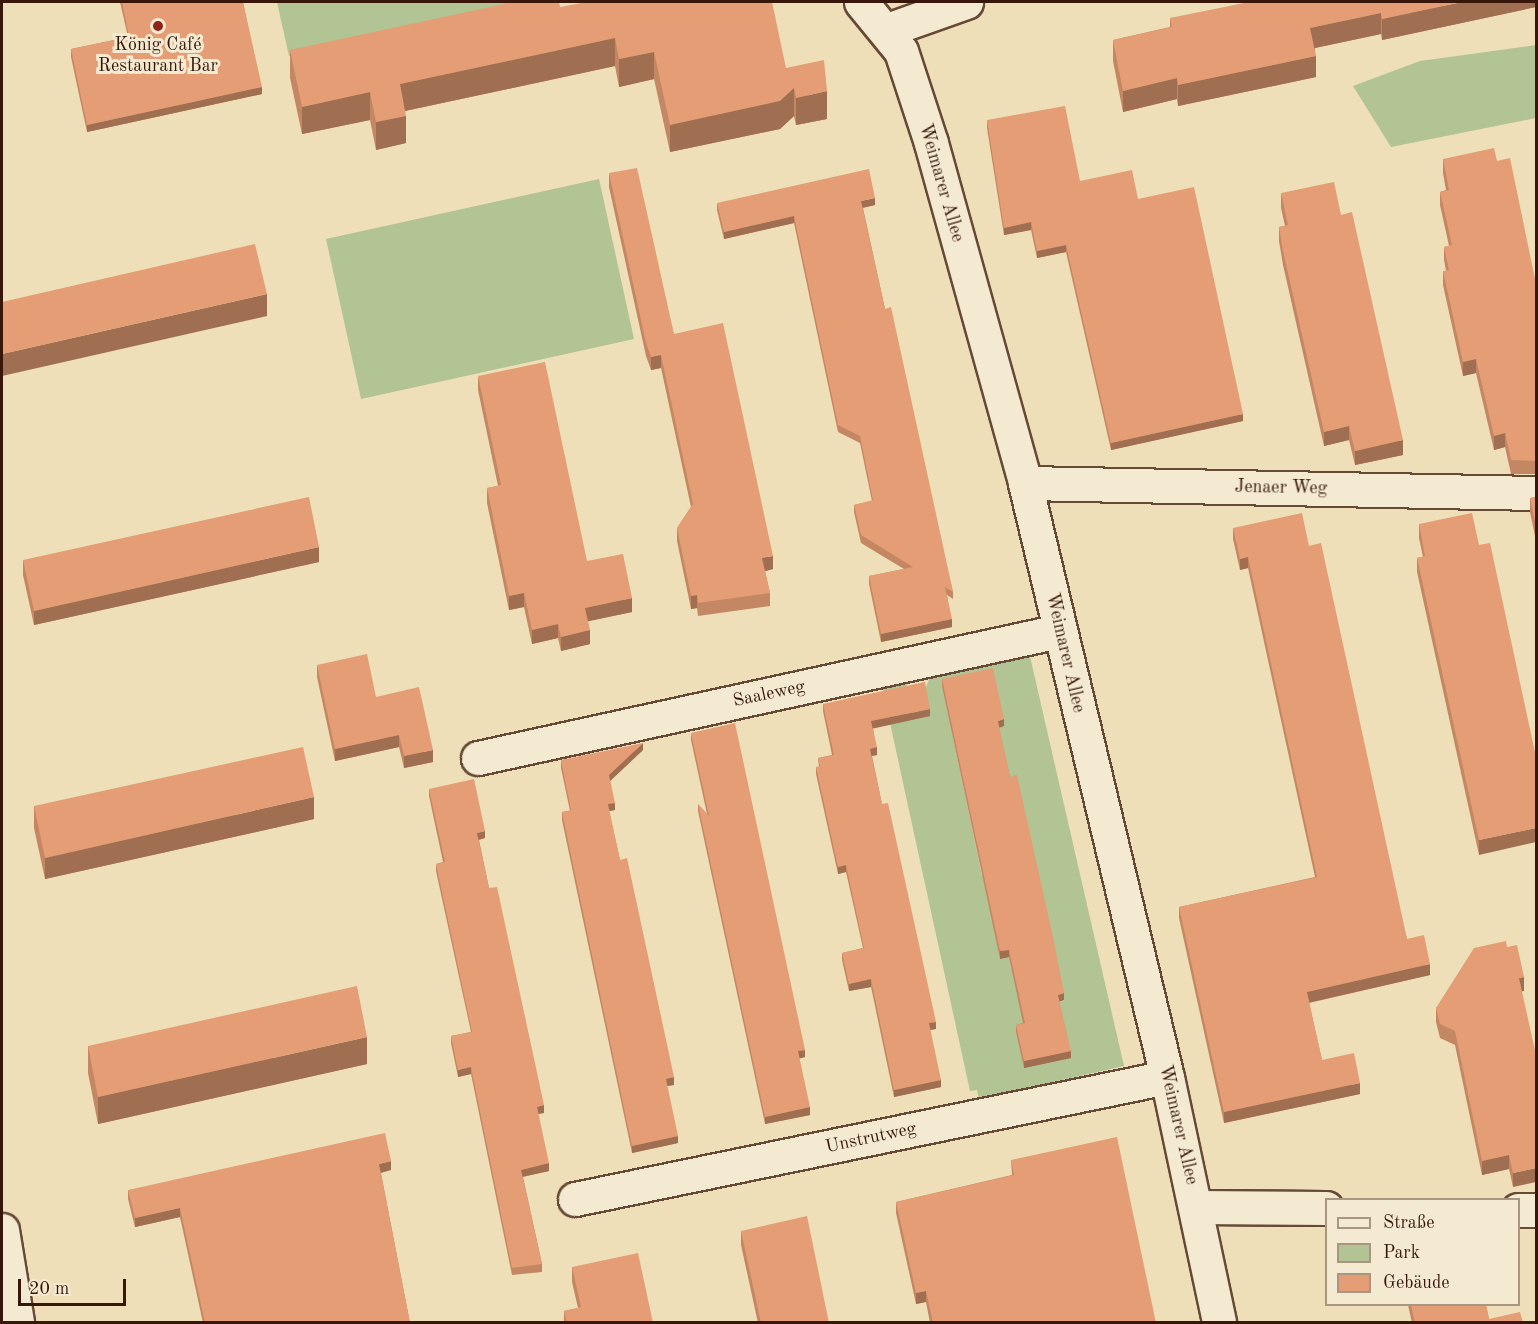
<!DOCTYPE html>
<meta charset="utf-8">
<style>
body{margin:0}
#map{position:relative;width:1538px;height:1324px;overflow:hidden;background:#eedfb8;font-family:"Old Standard TT",serif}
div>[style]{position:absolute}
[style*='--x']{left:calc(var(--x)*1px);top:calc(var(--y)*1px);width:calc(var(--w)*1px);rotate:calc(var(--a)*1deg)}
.green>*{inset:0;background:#b2c394}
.roads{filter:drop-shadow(2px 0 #664936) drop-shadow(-2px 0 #664936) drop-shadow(0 2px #664936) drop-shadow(0 -2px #664936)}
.minor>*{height:33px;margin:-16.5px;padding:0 16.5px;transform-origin:16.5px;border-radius:16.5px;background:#f4ead1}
.wall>*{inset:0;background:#c48764}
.shaded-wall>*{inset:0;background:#a06e51}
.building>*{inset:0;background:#e49d74}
.dots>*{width:16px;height:16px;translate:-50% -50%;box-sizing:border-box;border:3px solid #f4ead1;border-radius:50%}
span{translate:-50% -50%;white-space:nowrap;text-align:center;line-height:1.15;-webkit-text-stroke:6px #f4ead1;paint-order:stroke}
.poi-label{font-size:18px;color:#38170a}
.street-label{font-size:18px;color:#38170a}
.frame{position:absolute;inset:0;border:3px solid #38170a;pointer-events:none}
.legend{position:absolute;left:1325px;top:1198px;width:195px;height:108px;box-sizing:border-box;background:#f4ead1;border:2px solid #a99681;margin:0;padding:8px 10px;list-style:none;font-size:18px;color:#38170a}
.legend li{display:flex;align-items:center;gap:12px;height:30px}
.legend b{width:30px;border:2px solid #a99681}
.scale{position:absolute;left:18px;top:1279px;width:108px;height:27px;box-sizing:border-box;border:3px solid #38170a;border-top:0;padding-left:8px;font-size:18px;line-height:21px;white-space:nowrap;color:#38170a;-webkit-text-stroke:4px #f4ead1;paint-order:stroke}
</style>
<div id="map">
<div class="green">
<div style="clip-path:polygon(277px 2px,557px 2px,289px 56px)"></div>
<div style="clip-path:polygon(1536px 45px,1536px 118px,1391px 147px,1353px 86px,1420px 61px)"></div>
<div style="clip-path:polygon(599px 179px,634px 339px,361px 399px,326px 239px)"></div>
<div style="clip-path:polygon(evenodd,1029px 652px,1124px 1066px,979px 1099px,977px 1090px,970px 1091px,882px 686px,906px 681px,914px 719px,931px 674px,1029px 652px,1004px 726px,998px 728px,1064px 1001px,1058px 1002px,1009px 957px,1000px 958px,994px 928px,991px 874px,982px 876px,953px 737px,1004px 726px)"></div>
</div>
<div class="roads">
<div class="minor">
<div style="--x:861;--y:2;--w:63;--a:50.8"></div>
<div style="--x:901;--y:51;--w:97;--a:71.9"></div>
<div style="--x:931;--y:143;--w:353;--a:74.5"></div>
<div style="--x:1025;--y:483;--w:611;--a:76.56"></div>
<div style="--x:1167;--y:1077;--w:250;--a:78"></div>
<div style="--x:887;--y:30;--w:84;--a:-19.5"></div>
<div style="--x:1025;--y:483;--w:511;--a:1.12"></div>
<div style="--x:478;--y:758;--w:595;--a:-12.33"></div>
<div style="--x:575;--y:1199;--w:604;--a:-11.64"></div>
<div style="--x:1196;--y:1207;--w:130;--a:0.4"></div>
<div style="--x:1518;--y:1210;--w:18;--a:0"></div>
<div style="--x:2;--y:1230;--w:93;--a:80.7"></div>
</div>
</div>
<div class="wall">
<div style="clip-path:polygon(120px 2px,243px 2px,262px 94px,87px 132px,71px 57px,71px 49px,128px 37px)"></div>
<div style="clip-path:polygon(1536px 2px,1536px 7px,1382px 40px,1381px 34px,1315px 48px,1316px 77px,1178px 106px,1177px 99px,1123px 112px,1113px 61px,1113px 40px,1170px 27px,1170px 18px)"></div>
<div style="clip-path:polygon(560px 7px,786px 68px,827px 119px,796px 125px,794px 116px,780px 129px,670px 152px,654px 79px,619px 87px,615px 66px,405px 111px,406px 143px,376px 150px,370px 120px,302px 134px,290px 78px,290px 50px)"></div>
<div style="clip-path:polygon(987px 120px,1080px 181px,1138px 199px,1243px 421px,1111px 450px,1066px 252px,1037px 258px,1031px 230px,1004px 235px,987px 128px)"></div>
<div style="clip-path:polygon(1443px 159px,1497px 161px,1536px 284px,1536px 474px,1511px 474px,1505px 447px,1494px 450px,1476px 373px,1463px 376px,1443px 285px,1443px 271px,1446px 271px,1444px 260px,1444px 247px,1449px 246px,1440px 205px,1440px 192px,1446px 190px,1443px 173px)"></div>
<div style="clip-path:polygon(609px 173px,674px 334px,773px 569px,765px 571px,770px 593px,770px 606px,698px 616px,697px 608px,691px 609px,677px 541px,677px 528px,691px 507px,661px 368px,651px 370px,646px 356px,609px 187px)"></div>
<div style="clip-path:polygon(1281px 193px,1341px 215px,1403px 455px,1355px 465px,1349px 440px,1324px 446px,1283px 265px,1279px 241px,1279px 227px,1285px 226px,1281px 208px)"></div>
<div style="clip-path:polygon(717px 203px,875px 205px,863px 208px,885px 309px,953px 592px,953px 599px,947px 595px,952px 627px,881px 642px,869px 584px,869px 576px,904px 569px,861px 543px,854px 512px,854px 505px,872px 501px,860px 443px,838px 432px,794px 223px,724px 239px,717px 210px)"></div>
<div style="clip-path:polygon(478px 376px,587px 561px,632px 612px,588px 621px,590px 644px,561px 651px,558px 638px,532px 644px,524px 607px,509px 610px,487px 503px,487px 488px,498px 486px,478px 390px)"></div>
<div style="clip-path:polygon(1536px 497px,1536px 541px,1530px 512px,1530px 498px)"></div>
<div style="clip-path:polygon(1419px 524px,1479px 545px,1479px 855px,1417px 572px,1417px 558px,1423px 557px,1419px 538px)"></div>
<div style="clip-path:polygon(1233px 528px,1309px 546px,1407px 939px,1430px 975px,1309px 1003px,1322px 1060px,1360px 1094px,1224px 1123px,1179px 918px,1179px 907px,1315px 877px,1248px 568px,1240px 570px,1233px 539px)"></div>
<div style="clip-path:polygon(23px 560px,319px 562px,34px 625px,23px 575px)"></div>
<div style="clip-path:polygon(317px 665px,376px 697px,433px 762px,404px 768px,399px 747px,335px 761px,317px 677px)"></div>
<div style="clip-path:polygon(942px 679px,1004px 726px,999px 728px,1010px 777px,1064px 1000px,1059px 1002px,1071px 1058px,1024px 1068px,1016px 1032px,1016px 1025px,1023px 1023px,1009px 957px,1000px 959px,942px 686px)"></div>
<div style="clip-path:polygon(823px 704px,930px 716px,873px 728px,877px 755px,872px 756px,882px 804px,936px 1029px,930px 1030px,941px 1087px,894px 1097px,871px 987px,849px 991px,842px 960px,842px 953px,863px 948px,846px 872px,838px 874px,816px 774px,816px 767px,819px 767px,818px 758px,832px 755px,823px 711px)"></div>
<div style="clip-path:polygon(691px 733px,805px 1057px,799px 1058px,810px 1115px,765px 1124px,698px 811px,698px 804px,707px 814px,691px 740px)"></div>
<div style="clip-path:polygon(643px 750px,610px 781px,615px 810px,609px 811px,620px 860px,674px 1085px,667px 1086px,678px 1143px,632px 1153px,562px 820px,562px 812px,570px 811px,561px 768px,561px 760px)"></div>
<div style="clip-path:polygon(429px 789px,485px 838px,479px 840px,489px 888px,544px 1113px,538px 1114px,549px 1171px,523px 1177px,542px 1264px,542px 1272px,512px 1275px,471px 1074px,458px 1077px,451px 1043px,451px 1036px,471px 1032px,436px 871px,436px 864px,443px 862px,429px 796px)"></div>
<div style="clip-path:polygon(34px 806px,314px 819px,45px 879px,34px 828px)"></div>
<div style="clip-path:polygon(1507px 947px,1524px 991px,1522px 991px,1513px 1187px,1509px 1169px,1482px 1175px,1455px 1045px,1440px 1038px,1436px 1022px,1436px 1008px)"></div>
<div style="clip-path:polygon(88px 1046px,367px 1064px,98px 1124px,88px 1073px)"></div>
<div style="clip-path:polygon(1011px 1160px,1156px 1323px,930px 1323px,926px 1302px,916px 1304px,896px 1213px,896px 1202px,1012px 1175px)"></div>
<div style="clip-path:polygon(391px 1170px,381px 1173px,410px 1323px,203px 1323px,180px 1217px,135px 1227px,128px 1199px,128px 1190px)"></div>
<div style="clip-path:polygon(741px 1231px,829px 1323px,758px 1323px,741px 1245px)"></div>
<div style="clip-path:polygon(572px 1267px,653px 1323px,564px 1323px,564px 1311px,578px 1308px,572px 1282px)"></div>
<div style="clip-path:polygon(1408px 1305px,1486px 1305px,1489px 1319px,1523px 1323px,1412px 1323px)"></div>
</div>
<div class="shaded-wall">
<div style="clip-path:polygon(1462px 2px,1536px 2px,1536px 7px,1382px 40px,1382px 19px)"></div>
<div style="clip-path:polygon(1381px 13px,1381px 34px,1310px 49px,1310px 28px)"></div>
<div style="clip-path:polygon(615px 38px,615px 66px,400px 112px,400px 84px)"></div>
<div style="clip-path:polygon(654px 52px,654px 79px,619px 87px,619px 59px)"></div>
<div style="clip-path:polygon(1316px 56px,1316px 77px,1178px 106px,1178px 85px)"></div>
<div style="clip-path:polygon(1177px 78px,1177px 99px,1123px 112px,1123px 91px)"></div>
<div style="clip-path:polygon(262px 87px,262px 94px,87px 132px,87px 125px)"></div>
<div style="clip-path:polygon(794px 88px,794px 116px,780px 129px,670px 152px,670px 125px)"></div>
<div style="clip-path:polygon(827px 91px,827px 119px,796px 125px,796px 98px)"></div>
<div style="clip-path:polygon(370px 92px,370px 120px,302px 134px,302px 107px)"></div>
<div style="clip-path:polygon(406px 116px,406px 143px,376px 150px,376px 122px)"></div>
<div style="clip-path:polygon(875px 198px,875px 205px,861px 208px,861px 201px)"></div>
<div style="clip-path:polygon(794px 216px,794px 223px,724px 239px,724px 232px)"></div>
<div style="clip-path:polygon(1031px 222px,1031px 230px,1004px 235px,1004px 228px)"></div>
<div style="clip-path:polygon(1066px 245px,1066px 252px,1037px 258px,1037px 251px)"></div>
<div style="clip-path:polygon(267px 294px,267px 316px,2px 376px,2px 354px)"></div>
<div style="clip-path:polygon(661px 355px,661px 368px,651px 370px,651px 357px)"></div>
<div style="clip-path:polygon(1476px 359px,1476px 373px,1463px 376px,1463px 362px)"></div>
<div style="clip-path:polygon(1243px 414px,1243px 421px,1111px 450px,1111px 443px)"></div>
<div style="clip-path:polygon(1349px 426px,1349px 440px,1324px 446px,1324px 432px)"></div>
<div style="clip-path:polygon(1505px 433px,1505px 447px,1494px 450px,1494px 436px)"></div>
<div style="clip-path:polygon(1403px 440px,1403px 455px,1355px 465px,1355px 451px)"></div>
<div style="clip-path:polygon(319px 547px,319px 562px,34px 625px,34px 611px)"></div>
<div style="clip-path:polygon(773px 556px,773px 569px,762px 572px,762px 558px)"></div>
<div style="clip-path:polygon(1248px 557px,1248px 568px,1240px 570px,1240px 559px)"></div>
<div style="clip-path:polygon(524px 593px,524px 607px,509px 610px,509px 596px)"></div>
<div style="clip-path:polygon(697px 595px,697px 608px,691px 609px,691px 596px)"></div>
<div style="clip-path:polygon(632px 598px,632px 612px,585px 622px,585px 608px)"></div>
<div style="clip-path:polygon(952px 619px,952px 627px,881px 642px,881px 634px)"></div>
<div style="clip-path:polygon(558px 624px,558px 638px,532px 644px,532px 630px)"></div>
<div style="clip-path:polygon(590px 630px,590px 644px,561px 651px,561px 637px)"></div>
<div style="clip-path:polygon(930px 709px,930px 716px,871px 729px,871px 721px)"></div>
<div style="clip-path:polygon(1004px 719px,1004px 726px,998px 728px,998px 721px)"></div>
<div style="clip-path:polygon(399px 735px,399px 747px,335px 761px,335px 749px)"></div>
<div style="clip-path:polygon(643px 743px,643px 750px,609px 782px,609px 775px)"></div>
<div style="clip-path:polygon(877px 747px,877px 755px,870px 756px,870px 749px)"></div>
<div style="clip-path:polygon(433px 750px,433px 762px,404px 768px,404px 756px)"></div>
<div style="clip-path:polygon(314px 797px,314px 819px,45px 879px,45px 858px)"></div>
<div style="clip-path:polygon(615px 803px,615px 810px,608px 811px,608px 804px)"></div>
<div style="clip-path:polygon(1536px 828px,1536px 842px,1479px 855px,1479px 840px)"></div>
<div style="clip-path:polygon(485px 831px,485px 838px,477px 840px,477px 833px)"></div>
<div style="clip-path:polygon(846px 865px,846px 872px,838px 874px,838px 867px)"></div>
<div style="clip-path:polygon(1009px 950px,1009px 957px,1000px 959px,1000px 951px)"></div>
<div style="clip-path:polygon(1430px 964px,1430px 975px,1307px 1003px,1307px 992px)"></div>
<div style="clip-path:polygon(1524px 977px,1524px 991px,1519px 992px,1519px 978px)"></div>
<div style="clip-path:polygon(871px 979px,871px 987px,849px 991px,849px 984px)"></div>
<div style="clip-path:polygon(1064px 993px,1064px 1000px,1058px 1002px,1058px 995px)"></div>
<div style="clip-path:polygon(936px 1022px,936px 1029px,929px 1030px,929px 1023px)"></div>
<div style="clip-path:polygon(367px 1037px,367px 1064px,98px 1124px,98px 1097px)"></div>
<div style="clip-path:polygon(805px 1050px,805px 1057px,798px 1059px,798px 1051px)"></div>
<div style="clip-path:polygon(1071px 1051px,1071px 1058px,1024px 1068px,1024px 1061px)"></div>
<div style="clip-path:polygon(471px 1067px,471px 1074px,458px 1077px,458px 1070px)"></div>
<div style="clip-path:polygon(674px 1077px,674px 1085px,666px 1086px,666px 1079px)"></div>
<div style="clip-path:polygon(941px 1080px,941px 1087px,894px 1097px,894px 1090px)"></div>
<div style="clip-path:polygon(1360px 1083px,1360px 1094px,1224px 1123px,1224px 1112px)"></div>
<div style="clip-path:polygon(544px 1105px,544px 1113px,537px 1114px,537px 1107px)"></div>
<div style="clip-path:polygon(810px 1107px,810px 1115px,765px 1124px,765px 1117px)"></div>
<div style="clip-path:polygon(678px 1136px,678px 1143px,632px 1153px,632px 1146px)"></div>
<div style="clip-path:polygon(1509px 1155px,1509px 1169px,1482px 1175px,1482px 1161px)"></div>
<div style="clip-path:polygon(391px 1161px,391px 1170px,379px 1173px,379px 1164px)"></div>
<div style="clip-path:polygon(549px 1163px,549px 1171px,521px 1177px,521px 1170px)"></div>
<div style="clip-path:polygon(1536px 1168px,1536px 1182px,1513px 1187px,1513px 1173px)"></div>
<div style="clip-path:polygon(180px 1208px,180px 1217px,135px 1227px,135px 1218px)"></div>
<div style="clip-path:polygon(926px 1291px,926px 1302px,916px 1304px,916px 1293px)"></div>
</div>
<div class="building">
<div style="clip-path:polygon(122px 2px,243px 2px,262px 87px,87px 125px,71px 49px,129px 37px)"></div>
<div style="clip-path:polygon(513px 2px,559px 2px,560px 7px,587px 2px,772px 2px,786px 68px,824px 60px,827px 91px,796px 98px,794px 88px,780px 101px,670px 125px,654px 52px,619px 59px,615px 38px,400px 84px,406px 116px,376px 122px,370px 92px,302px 107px,290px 50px)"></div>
<div style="clip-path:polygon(1249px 2px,1462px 2px,1382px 19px,1381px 13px,1310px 28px,1316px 56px,1178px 85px,1177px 78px,1123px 91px,1113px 40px,1172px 27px,1170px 18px)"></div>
<div style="clip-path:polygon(1065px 106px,1080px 181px,1132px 170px,1138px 199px,1194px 187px,1243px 414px,1111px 443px,1066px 245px,1037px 251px,1031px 222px,1004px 228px,987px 120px)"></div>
<div style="clip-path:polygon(1494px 148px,1497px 161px,1510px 158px,1536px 284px,1536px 461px,1511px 460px,1505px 433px,1494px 436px,1476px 359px,1463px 362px,1443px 271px,1449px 270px,1444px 247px,1452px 245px,1440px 192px,1449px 190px,1443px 159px)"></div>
<div style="clip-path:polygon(637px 168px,674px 334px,723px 323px,773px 556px,762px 558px,770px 593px,698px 603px,697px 595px,691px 596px,677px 528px,693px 504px,661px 355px,651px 357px,646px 343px,609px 173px)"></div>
<div style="clip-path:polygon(869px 169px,875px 198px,861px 201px,885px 309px,891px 307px,953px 592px,945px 587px,952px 619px,881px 634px,869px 576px,913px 567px,861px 535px,854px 505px,873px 500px,860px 436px,838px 425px,794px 216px,724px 232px,717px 203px)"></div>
<div style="clip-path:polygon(1334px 182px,1341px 215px,1352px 212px,1403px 440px,1355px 451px,1349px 426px,1324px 432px,1283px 251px,1279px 227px,1288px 225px,1281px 193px)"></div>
<div style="clip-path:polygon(255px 244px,267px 294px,2px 354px,2px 302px)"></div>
<div style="clip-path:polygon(545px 362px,587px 561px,623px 554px,632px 598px,585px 608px,590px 630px,561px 637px,558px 624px,532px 630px,524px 593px,509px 596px,487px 488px,501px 485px,478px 376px)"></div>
<div style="clip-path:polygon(309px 497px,319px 547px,34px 611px,23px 560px)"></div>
<div style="clip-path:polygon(1536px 497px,1536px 527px,1530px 498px)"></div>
<div style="clip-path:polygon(1302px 513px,1309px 546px,1321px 543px,1407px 939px,1424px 935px,1430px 964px,1307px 992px,1322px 1060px,1354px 1053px,1360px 1083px,1224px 1112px,1179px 907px,1317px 877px,1248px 557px,1240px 559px,1233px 528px)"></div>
<div style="clip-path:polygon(1472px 513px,1479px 545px,1490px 543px,1536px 757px,1536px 828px,1479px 840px,1417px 558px,1425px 556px,1419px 524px)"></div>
<div style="clip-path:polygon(367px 654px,376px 697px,419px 687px,433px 750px,404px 756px,399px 735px,335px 749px,317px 665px)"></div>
<div style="clip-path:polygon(993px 668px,1004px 719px,998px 721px,1010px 777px,1017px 775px,1053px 937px,1064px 993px,1058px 995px,1071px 1051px,1024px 1061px,1016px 1025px,1025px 1023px,1009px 950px,1000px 951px,942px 679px)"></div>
<div style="clip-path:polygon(925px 682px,930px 709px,871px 721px,877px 747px,870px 749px,882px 804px,888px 803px,936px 1022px,929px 1023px,941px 1080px,894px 1090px,871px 979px,849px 984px,842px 953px,864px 948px,846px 865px,838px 867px,816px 767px,820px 766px,818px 758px,834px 755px,823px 704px)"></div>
<div style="clip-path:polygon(735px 723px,805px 1050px,798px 1051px,810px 1107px,765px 1117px,698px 804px,709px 816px,691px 733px)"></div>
<div style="clip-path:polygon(643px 743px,609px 775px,615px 803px,608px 804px,620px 860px,627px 858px,674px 1077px,666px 1079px,678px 1136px,632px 1146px,562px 812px,571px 810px,561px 760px)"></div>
<div style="clip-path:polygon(303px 747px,314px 797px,45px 858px,34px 806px)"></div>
<div style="clip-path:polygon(474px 779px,485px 831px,477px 833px,489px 888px,497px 887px,544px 1105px,537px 1107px,549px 1163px,521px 1170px,542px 1264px,512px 1268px,471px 1067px,458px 1070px,451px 1036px,472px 1032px,436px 864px,445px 862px,429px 789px)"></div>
<div style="clip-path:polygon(1506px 941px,1507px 947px,1517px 945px,1524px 977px,1519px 978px,1536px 1055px,1536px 1168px,1513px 1173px,1509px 1155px,1482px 1161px,1455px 1031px,1440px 1024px,1436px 1008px,1474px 948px)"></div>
<div style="clip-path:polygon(357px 986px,367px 1037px,98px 1097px,88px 1046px)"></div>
<div style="clip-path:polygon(385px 1133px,391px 1161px,379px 1164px,410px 1323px,205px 1323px,180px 1208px,135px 1218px,128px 1190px)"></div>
<div style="clip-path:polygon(1117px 1137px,1156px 1323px,933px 1323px,926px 1291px,916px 1293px,896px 1202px,1014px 1175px,1011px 1160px)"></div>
<div style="clip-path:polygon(807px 1216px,829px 1323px,761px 1323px,741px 1231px)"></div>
<div style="clip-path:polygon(638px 1253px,653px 1323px,567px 1323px,564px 1311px,581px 1307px,572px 1267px)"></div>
<div style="clip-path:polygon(1411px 1305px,1486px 1305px,1489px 1319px,1520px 1312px,1523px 1323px,1415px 1323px)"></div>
</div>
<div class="dots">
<div style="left:158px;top:26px;background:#8f2418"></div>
</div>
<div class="poi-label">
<span style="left:158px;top:56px">König Café<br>Restaurant Bar</span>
</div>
<div class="street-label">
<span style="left:941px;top:183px;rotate:74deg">Weimarer Allee</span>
<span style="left:1281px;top:488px;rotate:1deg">Jenaer Weg</span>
<span style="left:1065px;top:653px;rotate:77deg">Weimarer Allee</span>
<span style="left:769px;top:694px;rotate:-12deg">Saaleweg</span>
<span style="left:1178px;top:1125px;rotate:77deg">Weimarer Allee</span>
<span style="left:871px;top:1138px;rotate:-12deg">Unstrutweg</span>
</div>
<div class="frame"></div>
<ul class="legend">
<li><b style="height:8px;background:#f4ead1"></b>Straße</li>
<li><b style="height:16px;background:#b2c394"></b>Park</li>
<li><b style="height:16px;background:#e49d74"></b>Gebäude</li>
</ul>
<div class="scale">20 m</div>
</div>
